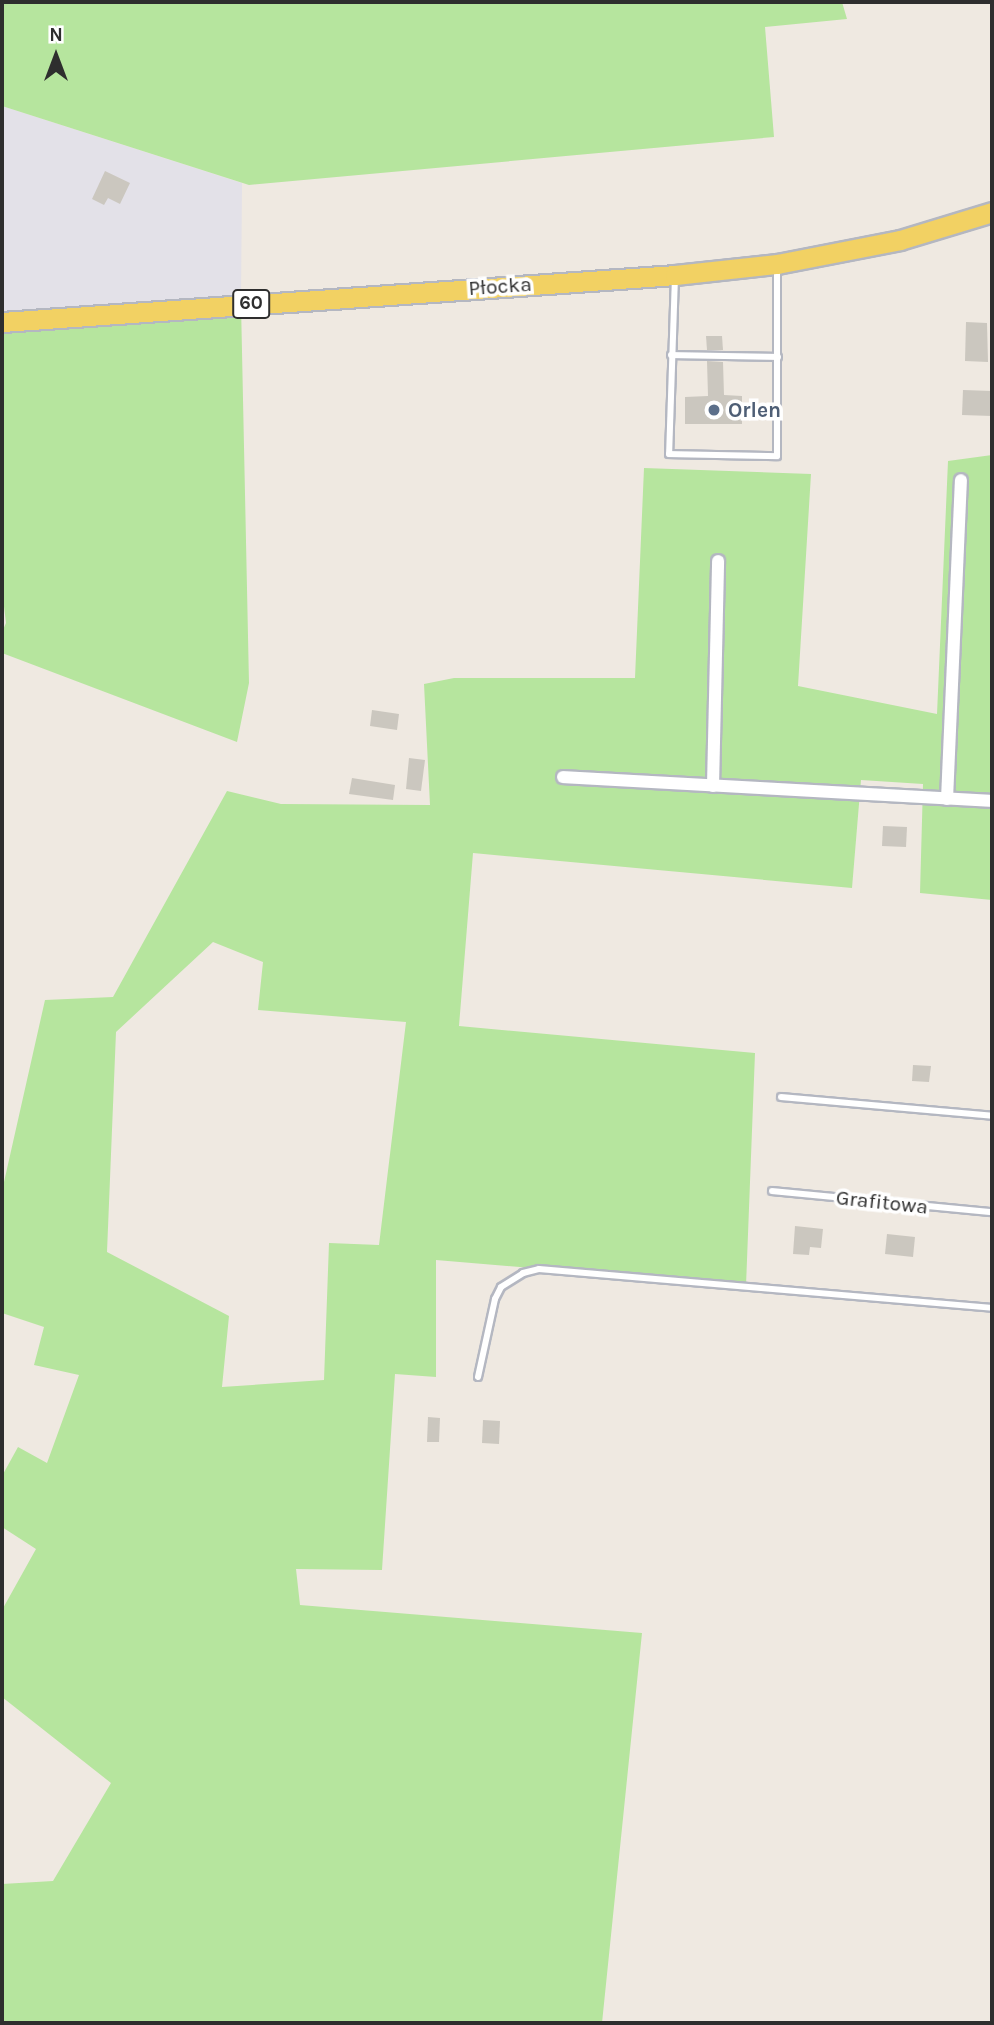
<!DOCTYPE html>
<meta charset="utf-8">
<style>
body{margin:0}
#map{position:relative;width:994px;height:2025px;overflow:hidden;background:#efe9e1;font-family:Karla,sans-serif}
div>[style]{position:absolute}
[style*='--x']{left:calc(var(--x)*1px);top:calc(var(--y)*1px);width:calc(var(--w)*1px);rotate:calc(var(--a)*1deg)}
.industrial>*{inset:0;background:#e3e1e8}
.green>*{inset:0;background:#b6e59e}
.building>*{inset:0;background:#cbc7bf}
.roads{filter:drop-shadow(2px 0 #b4b7c1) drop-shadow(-2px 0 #b4b7c1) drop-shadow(0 2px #b4b7c1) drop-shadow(0 -2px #b4b7c1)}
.lane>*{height:6px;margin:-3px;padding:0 3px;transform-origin:3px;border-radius:3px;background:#fff}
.street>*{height:12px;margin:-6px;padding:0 6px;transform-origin:6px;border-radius:6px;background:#fff}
.primary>*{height:19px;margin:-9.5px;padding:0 9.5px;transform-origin:9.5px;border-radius:9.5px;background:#f2d163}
.dots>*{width:19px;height:19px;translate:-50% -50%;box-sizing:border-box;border:4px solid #fff;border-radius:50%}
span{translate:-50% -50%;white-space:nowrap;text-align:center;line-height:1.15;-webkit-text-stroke:7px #fff;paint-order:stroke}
.shield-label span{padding:2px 5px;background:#fff;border:2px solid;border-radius:5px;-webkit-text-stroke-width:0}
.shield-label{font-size:19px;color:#2e2e2e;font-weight:700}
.street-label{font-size:21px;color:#2e2e2e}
.service-label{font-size:21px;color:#4e5e75;font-weight:700}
.left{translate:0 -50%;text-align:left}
.frame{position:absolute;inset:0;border:4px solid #2e2e2e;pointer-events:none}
.north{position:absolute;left:21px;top:21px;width:70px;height:70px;-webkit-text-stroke:5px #fff;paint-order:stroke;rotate:0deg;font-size:19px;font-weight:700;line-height:28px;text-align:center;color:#2e2e2e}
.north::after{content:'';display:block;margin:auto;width:24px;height:32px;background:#2e2e2e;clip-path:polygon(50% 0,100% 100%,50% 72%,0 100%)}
</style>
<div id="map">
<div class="industrial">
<div style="clip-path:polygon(2px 106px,242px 183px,241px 304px,2px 322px)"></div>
</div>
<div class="green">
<div style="clip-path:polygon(2px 2px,842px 2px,847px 19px,765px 27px,774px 137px,249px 185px,2px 106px)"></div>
<div style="clip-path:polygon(241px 304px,249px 683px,237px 742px,2px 653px,2px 632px,6px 623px,2px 590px,2px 322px)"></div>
<div style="clip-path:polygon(evenodd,992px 455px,992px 900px,920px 893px,923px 784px,861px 780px,852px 888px,473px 853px,459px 1026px,755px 1053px,746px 1286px,436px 1260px,436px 1377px,395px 1374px,382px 1570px,296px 1569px,300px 1605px,642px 1633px,602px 2023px,2px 2023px,2px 1884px,53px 1881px,111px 1783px,2px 1697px,2px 1610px,36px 1549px,2px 1527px,2px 1476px,18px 1447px,47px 1463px,79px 1375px,34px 1365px,44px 1327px,2px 1313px,2px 1191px,45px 1000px,113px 997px,227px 791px,281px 804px,430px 805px,424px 684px,454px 678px,635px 678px,644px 468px,811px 474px,798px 686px,937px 714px,948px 461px,992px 455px,213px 942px,263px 962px,258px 1010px,406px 1022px,379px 1245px,329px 1243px,324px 1380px,222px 1387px,229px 1316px,107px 1252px,116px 1032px,213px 942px)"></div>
</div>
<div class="building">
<div style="clip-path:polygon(105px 171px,130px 183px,120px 204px,108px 198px,104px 205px,92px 199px)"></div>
<div style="clip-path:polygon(966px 322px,987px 323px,988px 362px,965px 361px)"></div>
<div style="clip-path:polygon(706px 336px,722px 336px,723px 350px,707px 350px)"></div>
<div style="clip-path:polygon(707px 361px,723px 362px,724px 395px,742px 396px,742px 424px,685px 424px,685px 397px,708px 396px)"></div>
<div style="clip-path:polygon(963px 390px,992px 391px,992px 416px,962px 415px)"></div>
<div style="clip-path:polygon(372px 710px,399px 714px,397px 730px,370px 726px)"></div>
<div style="clip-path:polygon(409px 758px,425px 760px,421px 791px,406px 789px)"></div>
<div style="clip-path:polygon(352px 778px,395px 785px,393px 800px,349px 794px)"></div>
<div style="clip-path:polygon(883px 826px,907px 827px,906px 847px,882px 846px)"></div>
<div style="clip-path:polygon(913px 1065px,931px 1066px,929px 1082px,912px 1081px)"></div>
<div style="clip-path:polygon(795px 1226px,823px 1229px,821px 1248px,810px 1247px,809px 1255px,793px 1254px)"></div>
<div style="clip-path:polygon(887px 1234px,915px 1237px,913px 1257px,885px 1254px)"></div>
<div style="clip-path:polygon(428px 1417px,440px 1418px,439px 1442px,427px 1442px)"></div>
<div style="clip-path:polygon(483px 1420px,500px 1421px,499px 1444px,482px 1443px)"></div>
</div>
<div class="roads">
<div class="lane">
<div style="--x:675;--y:276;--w:178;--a:91.9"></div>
<div style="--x:669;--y:454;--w:108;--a:1.1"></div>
<div style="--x:777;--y:456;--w:191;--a:-90"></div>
<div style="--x:671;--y:355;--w:107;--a:1.1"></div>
<div style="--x:781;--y:1097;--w:212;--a:5.1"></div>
<div style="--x:772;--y:1191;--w:221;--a:5.5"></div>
<div style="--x:478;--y:1377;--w:80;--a:-77.7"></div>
<div style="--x:495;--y:1299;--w:13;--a:-63"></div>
<div style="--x:501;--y:1287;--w:26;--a:-32"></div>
<div style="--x:523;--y:1273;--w:16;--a:-14"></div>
<div style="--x:539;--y:1269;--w:455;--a:4.9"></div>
</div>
<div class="street">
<div style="--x:563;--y:777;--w:430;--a:3.2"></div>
<div style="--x:713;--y:786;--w:225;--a:-88.7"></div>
<div style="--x:947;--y:799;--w:319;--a:-87.5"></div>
</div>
<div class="primary">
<div style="--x:2;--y:322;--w:675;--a:-3.99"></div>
<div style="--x:675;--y:275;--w:103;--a:-6.2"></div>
<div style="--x:777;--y:264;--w:125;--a:-11"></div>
<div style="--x:900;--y:240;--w:96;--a:-16.9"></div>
</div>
</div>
<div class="dots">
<div style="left:714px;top:410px;background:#5c6f8a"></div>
</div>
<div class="shield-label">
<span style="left:251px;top:304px">60</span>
</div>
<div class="street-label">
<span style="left:500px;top:286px;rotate:-4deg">Płocka</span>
<span style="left:882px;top:1202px;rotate:6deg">Grafitowa</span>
</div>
<div class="service-label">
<span class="left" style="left:728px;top:410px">Orlen</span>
</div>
<div class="frame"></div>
<div class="north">N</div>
</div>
